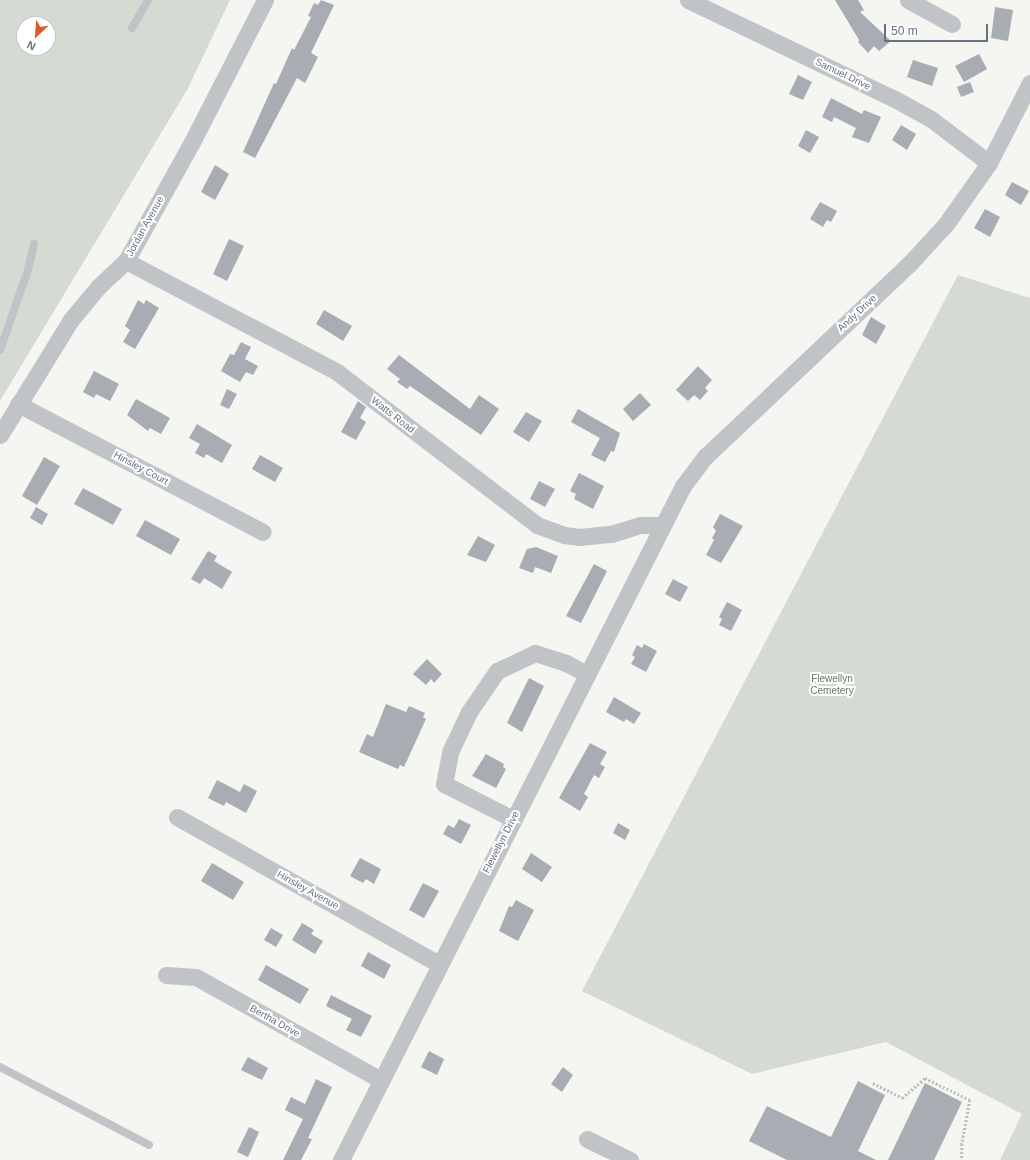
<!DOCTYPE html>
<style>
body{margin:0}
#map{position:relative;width:1030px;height:1160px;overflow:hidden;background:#f5f5f1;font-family:Arial,sans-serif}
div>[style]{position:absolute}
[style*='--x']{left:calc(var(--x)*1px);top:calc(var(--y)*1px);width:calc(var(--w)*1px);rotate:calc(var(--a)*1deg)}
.green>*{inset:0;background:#d5dbd2}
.building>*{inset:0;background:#a7adb3}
.path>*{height:2.5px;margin-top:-1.25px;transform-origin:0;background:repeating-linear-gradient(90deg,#babcbe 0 2px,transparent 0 4px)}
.service>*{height:8px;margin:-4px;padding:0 4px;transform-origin:4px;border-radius:4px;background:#c0c4c7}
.minor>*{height:17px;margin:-8.5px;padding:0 8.5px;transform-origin:8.5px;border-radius:8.5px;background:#c0c4c7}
span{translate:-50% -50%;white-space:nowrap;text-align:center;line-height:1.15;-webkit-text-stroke:4px #fff;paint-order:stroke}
.street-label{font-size:10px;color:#657381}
.park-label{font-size:10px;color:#677864}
.north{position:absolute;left:16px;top:16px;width:40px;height:40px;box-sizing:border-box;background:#fff;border:1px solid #c1c7cd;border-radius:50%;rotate:206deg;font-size:11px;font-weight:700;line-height:16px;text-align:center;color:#657381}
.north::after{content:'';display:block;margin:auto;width:14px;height:18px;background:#da5c2c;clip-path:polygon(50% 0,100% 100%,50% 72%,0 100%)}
.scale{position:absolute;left:884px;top:24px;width:104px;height:18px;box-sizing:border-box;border:2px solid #657381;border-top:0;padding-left:5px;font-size:12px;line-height:14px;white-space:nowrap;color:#657381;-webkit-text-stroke:3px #fff;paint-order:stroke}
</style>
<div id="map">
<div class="green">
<div style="clip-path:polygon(evenodd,0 0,230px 0,187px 90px,0 401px,0 0,24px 24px,48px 24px,48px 48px,24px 48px,24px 24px)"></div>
<div style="clip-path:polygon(958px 275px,1030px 298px,1030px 1160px,1000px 1160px,1022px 1114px,886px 1042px,752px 1074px,582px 991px)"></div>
</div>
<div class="building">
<div style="clip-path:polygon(321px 0,334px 5px,311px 53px,318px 57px,305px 83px,297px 78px,255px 158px,243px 152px,274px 83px,276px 84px,292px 48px,294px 50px,311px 17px,308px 16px,314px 3px,318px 5px)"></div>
<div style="clip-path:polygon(835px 0,858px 0,864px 10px,860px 12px,891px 41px,879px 51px,874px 46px,868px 53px,858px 42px,859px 40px)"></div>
<div style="clip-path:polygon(995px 7px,1013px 10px,1008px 41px,991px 38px)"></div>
<div style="clip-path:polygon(979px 54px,987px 69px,964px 82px,955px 66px)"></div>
<div style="clip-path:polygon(913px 60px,938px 68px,932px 86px,907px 77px)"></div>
<div style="clip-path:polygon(798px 75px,812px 82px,803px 100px,789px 94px)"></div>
<div style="clip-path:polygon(970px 82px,974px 92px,961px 97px,957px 87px)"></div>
<div style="clip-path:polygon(831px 98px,862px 114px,864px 110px,881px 117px,869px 143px,852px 137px,856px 128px,834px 117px,832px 122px,822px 117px)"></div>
<div style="clip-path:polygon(901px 125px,916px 134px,907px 150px,892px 140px)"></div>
<div style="clip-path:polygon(806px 130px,819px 137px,810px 153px,798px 146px)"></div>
<div style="clip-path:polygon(215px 165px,229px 174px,215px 200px,201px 192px)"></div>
<div style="clip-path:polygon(1012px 182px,1029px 191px,1021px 205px,1005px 195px)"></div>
<div style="clip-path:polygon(820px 202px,837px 211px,831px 222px,827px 220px,823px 227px,810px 219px)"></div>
<div style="clip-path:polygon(985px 209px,1000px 217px,990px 237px,974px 228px)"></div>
<div style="clip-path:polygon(229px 239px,244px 246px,227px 281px,213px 274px)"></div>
<div style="clip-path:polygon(138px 300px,144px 304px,146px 300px,159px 308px,135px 349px,123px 342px,130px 330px,125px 326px)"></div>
<div style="clip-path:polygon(324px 310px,352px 326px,343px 341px,316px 324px)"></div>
<div style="clip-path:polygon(871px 317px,886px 326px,876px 344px,862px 335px)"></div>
<div style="clip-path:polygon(241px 342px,251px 347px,245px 359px,258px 366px,253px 375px,246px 372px,240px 382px,221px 371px,230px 354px,234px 355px)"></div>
<div style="clip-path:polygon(399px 355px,470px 409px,479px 395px,499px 409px,481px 435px,410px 386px,407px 389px,397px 382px,400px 379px,387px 369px)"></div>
<div style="clip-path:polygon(698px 366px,712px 380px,705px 388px,708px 391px,700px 400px,694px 395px,688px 401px,676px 390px)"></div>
<div style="clip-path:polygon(94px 371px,119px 384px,110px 401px,96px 394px,94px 398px,83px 392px)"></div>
<div style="clip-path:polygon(227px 389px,237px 394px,229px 409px,220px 405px)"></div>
<div style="clip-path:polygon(640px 393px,651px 405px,633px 421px,623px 409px)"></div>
<div style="clip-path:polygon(136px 399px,170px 418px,161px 434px,150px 428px,148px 431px,127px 415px)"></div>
<div style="clip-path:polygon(358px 401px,366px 407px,360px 418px,366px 422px,356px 440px,341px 432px)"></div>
<div style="clip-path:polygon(578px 409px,620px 433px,614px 452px,611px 451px,605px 462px,591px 455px,600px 438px,571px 422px)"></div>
<div style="clip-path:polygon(526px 412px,542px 421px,529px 442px,513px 432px)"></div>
<div style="clip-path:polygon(197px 424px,232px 445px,222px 463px,206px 454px,204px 458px,195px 453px,200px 444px,189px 438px)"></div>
<div style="clip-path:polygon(260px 455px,283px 468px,275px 482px,252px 469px)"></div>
<div style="clip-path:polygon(44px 457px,60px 466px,37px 505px,22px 496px)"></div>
<div style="clip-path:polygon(579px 473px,604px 486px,593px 509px,574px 499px,576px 494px,570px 491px)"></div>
<div style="clip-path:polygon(539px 481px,555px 489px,545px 507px,530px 499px)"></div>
<div style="clip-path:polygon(83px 488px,122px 509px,113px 525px,74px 504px)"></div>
<div style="clip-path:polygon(36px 507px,48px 514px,42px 525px,30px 518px)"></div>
<div style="clip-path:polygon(720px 514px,743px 526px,721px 563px,706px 555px,714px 540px,712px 538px,716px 531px,713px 527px)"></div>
<div style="clip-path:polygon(145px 520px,180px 539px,171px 555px,136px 536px)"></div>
<div style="clip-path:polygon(478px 536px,495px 545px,486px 562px,467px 555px)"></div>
<div style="clip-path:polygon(536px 547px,558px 556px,551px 573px,535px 567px,533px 573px,519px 568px,527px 549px)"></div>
<div style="clip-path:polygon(208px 551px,217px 556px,214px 561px,232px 572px,222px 589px,204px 578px,200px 584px,191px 579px)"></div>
<div style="clip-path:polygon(594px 564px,607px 571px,581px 623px,566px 616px)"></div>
<div style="clip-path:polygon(673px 579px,688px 587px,680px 602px,665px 594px)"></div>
<div style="clip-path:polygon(727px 602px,742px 610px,731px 631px,719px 625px,722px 619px,719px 617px)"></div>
<div style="clip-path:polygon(644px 644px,657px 651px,646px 672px,631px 664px,635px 657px,632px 655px,637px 645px,642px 648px)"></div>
<div style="clip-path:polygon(427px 659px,442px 674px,434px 683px,431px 679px,426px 685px,413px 674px)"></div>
<div style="clip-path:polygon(529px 678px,544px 686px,522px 732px,507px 723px)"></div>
<div style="clip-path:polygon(614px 697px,641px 713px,634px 724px,626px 719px,624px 722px,606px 712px)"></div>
<div style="clip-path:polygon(386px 704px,406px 712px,409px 706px,425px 713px,423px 717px,426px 719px,404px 767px,400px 765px,398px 769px,359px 752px,367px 734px,373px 737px)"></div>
<div style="clip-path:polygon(590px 743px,607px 752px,600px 764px,605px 767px,599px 778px,594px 775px,584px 794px,588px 797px,580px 811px,559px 798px)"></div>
<div style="clip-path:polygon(486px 754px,504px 764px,503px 767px,506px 769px,496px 788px,472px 776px)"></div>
<div style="clip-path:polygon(217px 780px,240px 792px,244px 784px,257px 791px,246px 813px,226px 802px,224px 806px,208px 798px)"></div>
<div style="clip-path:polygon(459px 819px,471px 825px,461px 844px,443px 834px,448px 825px,454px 828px)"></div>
<div style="clip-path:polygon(618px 823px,630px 830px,625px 840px,613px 833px)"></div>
<div style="clip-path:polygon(531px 853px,552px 867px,542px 882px,522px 869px)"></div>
<div style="clip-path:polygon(360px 858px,381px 869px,374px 884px,366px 879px,363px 883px,350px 876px)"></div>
<div style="clip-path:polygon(212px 863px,244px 882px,233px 900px,201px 881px)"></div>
<div style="clip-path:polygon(423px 883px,439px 891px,424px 918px,409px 910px)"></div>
<div style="clip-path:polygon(516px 900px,534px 910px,518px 941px,499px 931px,509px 906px,512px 907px)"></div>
<div style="clip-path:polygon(302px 923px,314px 930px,311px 934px,323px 941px,315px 954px,292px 940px)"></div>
<div style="clip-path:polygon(271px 928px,283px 935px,276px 947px,264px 940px)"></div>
<div style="clip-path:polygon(368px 952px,391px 965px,384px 979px,361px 966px)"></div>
<div style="clip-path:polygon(266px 965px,309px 989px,300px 1004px,258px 980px)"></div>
<div style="clip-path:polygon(331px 995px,372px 1016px,361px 1037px,346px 1030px,352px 1019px,326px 1006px)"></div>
<div style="clip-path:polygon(429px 1051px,444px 1059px,437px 1075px,421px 1067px)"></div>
<div style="clip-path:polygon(248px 1057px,268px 1068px,262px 1080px,241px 1070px)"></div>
<div style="clip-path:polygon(563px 1067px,573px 1075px,562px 1092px,551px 1084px)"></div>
<div style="clip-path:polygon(316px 1079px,332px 1087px,308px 1138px,312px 1139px,301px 1160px,283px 1160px,303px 1119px,285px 1110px,291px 1097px,305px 1104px)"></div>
<div style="clip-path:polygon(858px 1081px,885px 1095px,858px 1151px,876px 1160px,787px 1160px,749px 1141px,767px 1106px,831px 1137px)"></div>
<div style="clip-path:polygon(925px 1083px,962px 1102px,934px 1160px,888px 1160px)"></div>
<div style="clip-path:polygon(249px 1127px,259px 1132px,248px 1157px,237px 1152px)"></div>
</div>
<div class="path">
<div style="--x:873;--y:1083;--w:33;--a:27"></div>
<div style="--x:902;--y:1098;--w:30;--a:-41"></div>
<div style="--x:925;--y:1078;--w:50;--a:26.1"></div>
<div style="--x:970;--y:1100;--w:45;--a:100.3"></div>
<div style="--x:962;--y:1144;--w:16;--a:90"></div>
</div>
<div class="service">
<div style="--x:132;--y:28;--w:32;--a:-60"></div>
<div style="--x:0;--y:350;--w:85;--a:-70.7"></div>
<div style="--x:28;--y:270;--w:27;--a:-77"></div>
<div style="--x:0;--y:1067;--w:168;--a:27.6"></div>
</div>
<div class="minor">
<div style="--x:688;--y:0;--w:227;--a:25.6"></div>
<div style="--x:893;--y:98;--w:43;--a:28.9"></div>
<div style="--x:931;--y:119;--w:73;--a:37.2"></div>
<div style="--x:908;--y:0;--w:50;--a:28.6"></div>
<div style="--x:126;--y:261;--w:238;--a:27.7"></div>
<div style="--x:337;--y:372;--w:252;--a:37.4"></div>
<div style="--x:537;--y:525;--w:29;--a:20"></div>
<div style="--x:564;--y:535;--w:16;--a:7"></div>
<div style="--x:580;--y:537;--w:31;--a:-6"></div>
<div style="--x:611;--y:534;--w:30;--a:-17"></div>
<div style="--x:640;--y:525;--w:22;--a:0"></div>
<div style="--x:18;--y:404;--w:276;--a:27.6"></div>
<div style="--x:0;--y:435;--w:134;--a:-58.4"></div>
<div style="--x:70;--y:321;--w:44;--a:-50.5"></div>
<div style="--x:98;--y:287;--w:38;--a:-43"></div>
<div style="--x:126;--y:261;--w:136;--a:-61"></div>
<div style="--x:192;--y:142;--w:160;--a:-62.8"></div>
<div style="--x:177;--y:817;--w:300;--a:29.3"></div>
<div style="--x:513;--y:819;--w:77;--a:-153.1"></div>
<div style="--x:444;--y:784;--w:33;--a:-79"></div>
<div style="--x:450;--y:752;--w:44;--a:-64.6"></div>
<div style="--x:469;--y:712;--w:50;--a:-55.7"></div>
<div style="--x:497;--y:671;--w:42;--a:-25.3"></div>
<div style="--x:535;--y:653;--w:33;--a:18"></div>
<div style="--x:566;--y:663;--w:24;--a:28"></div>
<div style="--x:166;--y:975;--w:30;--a:4"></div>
<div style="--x:196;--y:977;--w:212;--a:29.1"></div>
<div style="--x:587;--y:1139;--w:48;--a:26"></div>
<div style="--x:341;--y:1160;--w:756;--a:-63.1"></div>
<div style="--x:683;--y:486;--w:38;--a:-53"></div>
<div style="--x:706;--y:456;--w:282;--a:-43.4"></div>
<div style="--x:911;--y:262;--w:52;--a:-47.4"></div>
<div style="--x:946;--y:224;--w:75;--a:-54.8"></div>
<div style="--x:989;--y:163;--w:90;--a:-62.9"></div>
</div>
<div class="street-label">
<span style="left:843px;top:74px;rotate:26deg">Samuel Drive</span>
<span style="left:145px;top:226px;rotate:-61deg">Jordan Avenue</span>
<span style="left:857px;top:313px;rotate:-43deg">Andy Drive</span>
<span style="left:393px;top:415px;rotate:38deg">Watts Road</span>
<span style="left:141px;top:468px;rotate:28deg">Hinsley Court</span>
<span style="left:501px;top:842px;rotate:-63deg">Flewellyn Drive</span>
<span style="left:308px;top:890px;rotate:29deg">Hinsley Avenue</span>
<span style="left:275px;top:1021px;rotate:29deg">Bertha Drive</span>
</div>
<div class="park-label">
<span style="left:832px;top:684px">Flewellyn<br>Cemetery</span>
</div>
<div class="north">N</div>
<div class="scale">50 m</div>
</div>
